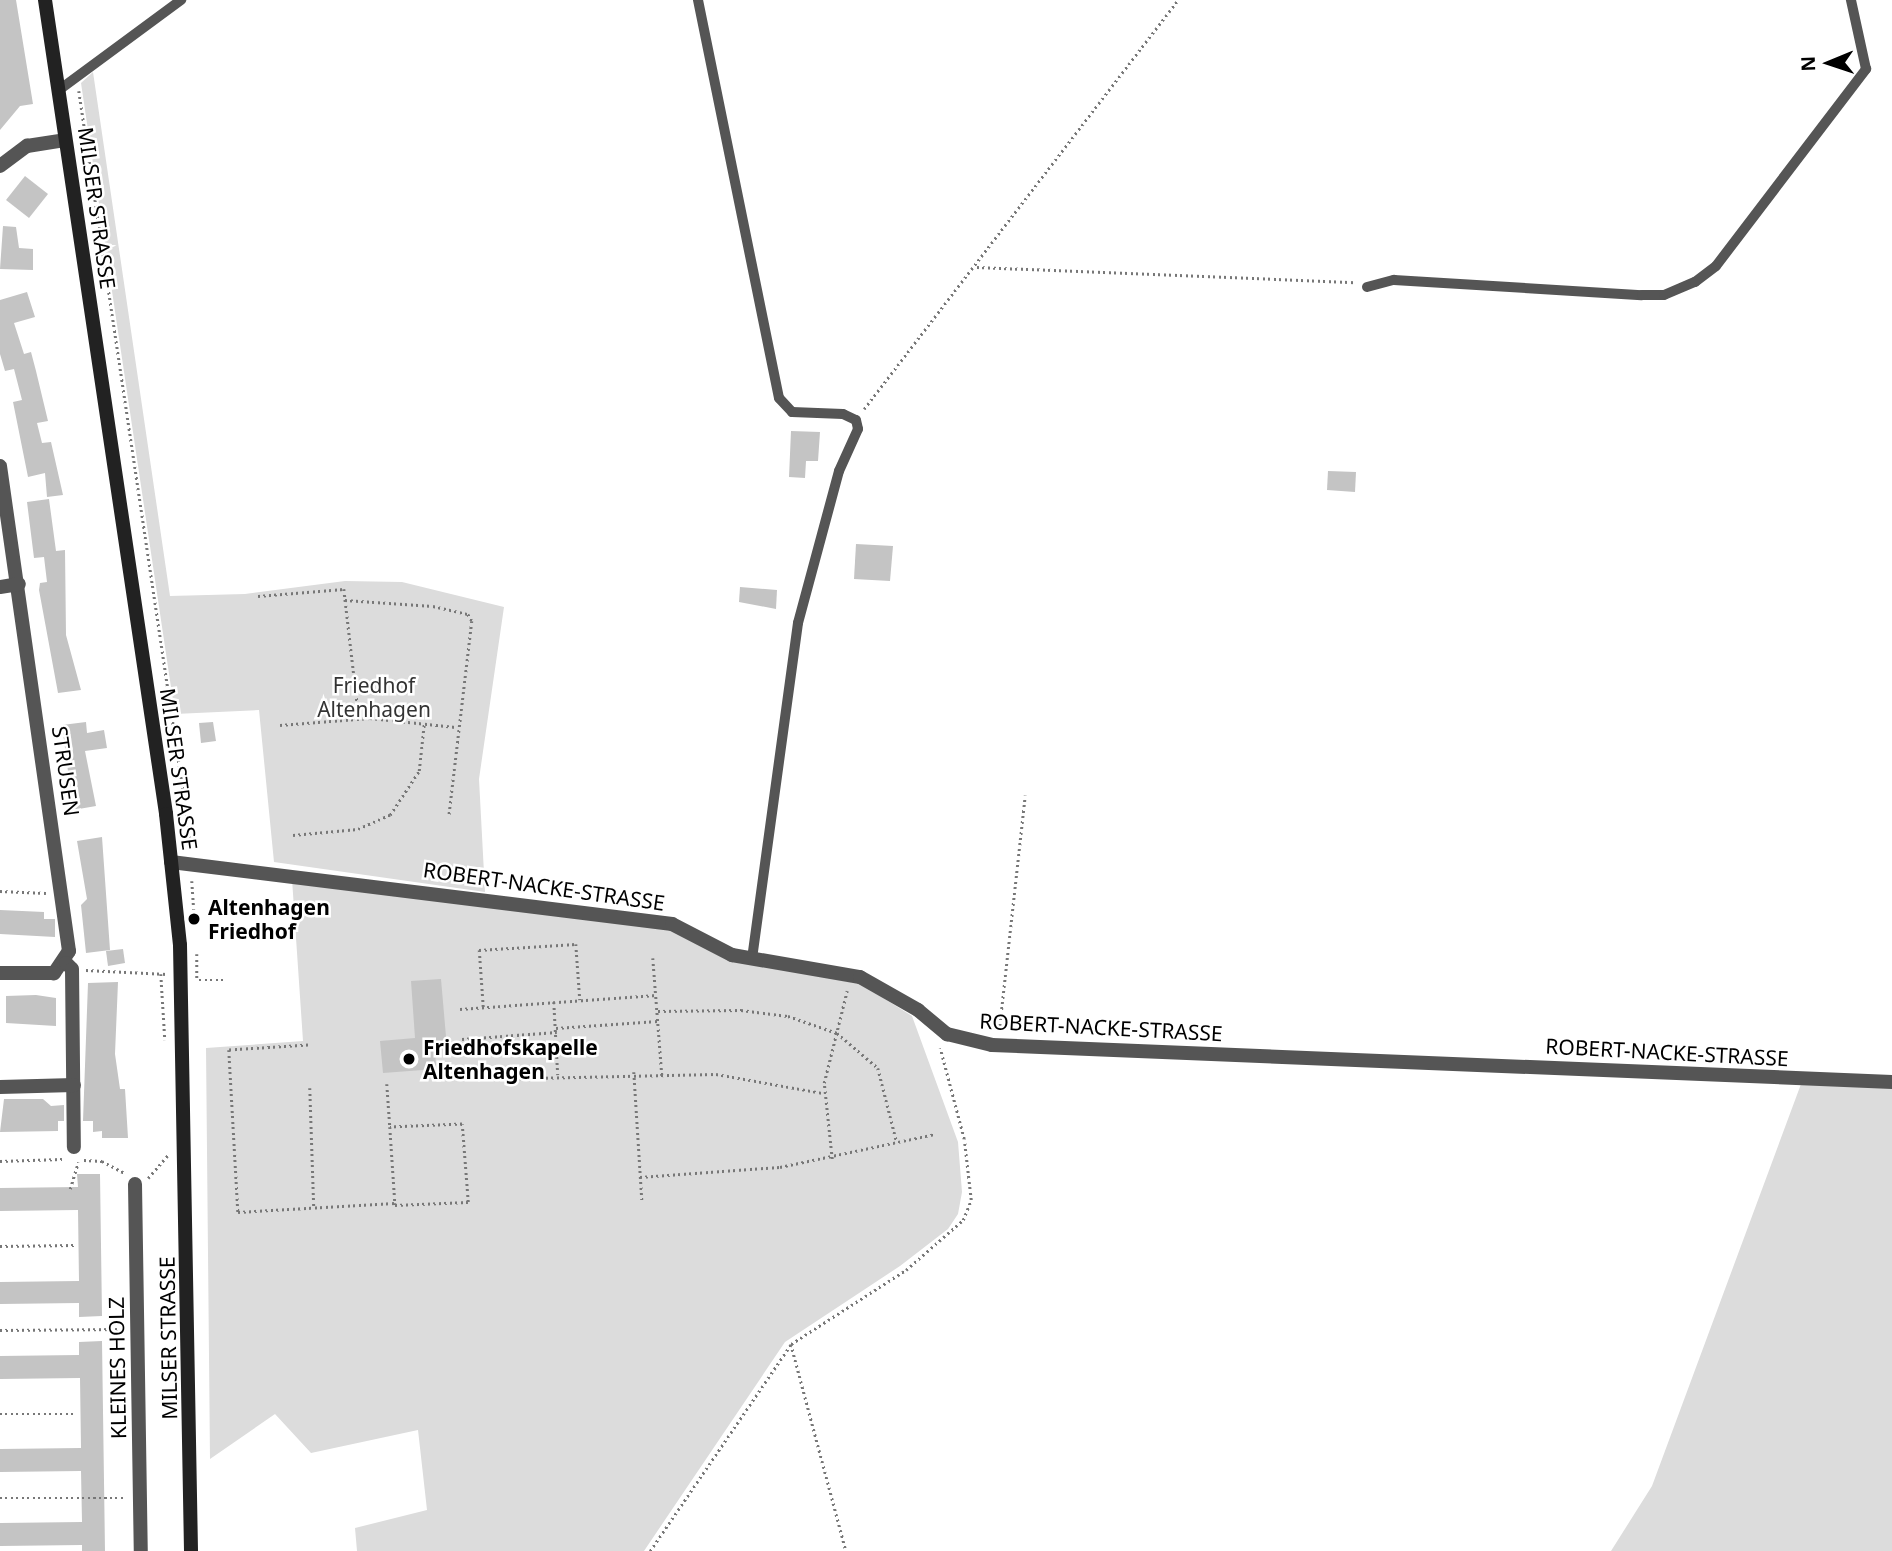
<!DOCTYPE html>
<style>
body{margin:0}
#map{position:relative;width:1892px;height:1551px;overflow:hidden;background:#fff;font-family:"Noto Sans",sans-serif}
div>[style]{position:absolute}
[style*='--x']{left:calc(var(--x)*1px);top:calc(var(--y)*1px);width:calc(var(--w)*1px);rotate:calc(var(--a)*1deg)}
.green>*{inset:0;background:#dcdcdc}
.building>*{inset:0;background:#c4c4c4}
.path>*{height:2.5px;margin-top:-1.25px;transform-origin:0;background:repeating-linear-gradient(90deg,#777 0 2px,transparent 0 5.5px)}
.service>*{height:10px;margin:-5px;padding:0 5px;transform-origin:5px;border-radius:5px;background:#555}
.minor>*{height:14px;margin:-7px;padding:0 7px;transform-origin:7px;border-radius:7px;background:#555}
.secondary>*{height:14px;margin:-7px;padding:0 7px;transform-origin:7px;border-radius:7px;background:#222}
.dots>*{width:19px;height:19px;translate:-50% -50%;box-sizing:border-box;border:4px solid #fff;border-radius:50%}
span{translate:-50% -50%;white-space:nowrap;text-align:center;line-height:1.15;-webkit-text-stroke:5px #fff;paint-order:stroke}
.street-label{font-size:21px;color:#000}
.park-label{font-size:21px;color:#333}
.poi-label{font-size:21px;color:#000;font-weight:700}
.left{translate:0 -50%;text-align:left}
.north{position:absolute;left:1794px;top:28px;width:70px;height:70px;-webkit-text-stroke:5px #fff;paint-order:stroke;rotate:268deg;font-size:19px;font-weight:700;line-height:28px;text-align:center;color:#000}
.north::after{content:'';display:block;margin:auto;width:24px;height:32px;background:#000;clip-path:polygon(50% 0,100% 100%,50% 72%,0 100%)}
</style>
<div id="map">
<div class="green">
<div style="clip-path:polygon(93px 72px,170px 596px,245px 594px,345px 581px,402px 582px,504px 607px,479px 779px,485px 892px,274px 862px,259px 710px,175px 714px,81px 83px)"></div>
<div style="clip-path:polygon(292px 879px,675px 931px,723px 958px,861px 984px,912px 1016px,958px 1142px,962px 1192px,958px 1214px,948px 1229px,900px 1266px,785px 1342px,644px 1551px,357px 1551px,355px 1528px,427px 1510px,418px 1430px,311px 1453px,275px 1414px,210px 1459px,206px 1048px,303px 1041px)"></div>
<div style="clip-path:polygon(1801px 1084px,1892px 1088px,1892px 1551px,1611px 1551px,1652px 1486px)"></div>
</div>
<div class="building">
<div style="clip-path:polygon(0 0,16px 0,33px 104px,20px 106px,0 130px)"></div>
<div style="clip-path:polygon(25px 176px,48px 194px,29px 218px,6px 200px)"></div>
<div style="clip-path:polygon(3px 226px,16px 227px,19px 248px,33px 249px,33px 270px,0 269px)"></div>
<div style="clip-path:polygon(27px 292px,35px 317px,14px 323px,24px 354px,31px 352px,36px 371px,48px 421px,37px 423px,42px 443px,51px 442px,63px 495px,47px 497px,45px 473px,28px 477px,13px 402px,22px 400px,14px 369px,5px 371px,0 354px,0 300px)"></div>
<div style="clip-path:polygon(791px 431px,820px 432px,818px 461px,806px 461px,805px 478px,789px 477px)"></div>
<div style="clip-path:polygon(1328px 471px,1356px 472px,1355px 492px,1327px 490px)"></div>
<div style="clip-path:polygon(49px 499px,56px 551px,65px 550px,66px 635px,81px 690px,58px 693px,39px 590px,40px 583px,47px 582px,44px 557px,34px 558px,27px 502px)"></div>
<div style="clip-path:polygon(856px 544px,893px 546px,890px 581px,854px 579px)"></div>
<div style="clip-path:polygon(740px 587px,777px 590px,776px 609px,739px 602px)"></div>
<div style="clip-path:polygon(86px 722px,87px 733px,104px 730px,107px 748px,85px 751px,96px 806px,73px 810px,62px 725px)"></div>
<div style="clip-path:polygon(213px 722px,216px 741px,201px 743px,199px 723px)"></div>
<div style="clip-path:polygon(102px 837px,110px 950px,86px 953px,81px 905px,87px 899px,77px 841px)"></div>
<div style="clip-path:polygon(0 910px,44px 912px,44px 919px,55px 919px,55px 937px,0 934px)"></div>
<div style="clip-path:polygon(123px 949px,125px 963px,108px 966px,106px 951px)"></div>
<div style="clip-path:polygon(441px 979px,447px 1048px,435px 1048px,436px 1069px,383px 1073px,380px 1041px,415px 1038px,411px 981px)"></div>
<div style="clip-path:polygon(118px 982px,115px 1054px,120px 1089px,125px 1089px,128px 1138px,102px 1138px,102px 1131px,93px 1132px,93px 1121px,83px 1121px,88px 983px)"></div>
<div style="clip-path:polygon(36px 995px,56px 998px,56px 1026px,6px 1023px,6px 996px)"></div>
<div style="clip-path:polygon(4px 1099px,43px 1099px,51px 1106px,64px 1105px,64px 1121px,58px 1121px,58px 1131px,0 1132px)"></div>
<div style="clip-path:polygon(77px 1174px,100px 1174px,102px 1316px,79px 1317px,79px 1303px,0 1304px,0 1282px,79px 1281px,78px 1210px,0 1211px,0 1188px,78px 1187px)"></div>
<div style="clip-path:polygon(102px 1341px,105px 1551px,82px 1551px,82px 1545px,0 1546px,0 1523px,82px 1522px,81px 1471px,0 1472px,0 1449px,81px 1448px,80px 1378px,0 1379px,0 1356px,79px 1355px,79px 1342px)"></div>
</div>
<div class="path">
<div style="--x:79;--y:91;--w:767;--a:81.53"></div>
<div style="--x:977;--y:267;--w:378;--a:2.3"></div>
<div style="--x:864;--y:409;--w:516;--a:-52.49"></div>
<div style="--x:258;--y:596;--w:86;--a:-4.7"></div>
<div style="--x:344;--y:589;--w:130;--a:83.4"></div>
<div style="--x:345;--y:600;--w:88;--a:3.9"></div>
<div style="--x:433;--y:606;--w:36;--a:13"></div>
<div style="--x:468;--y:614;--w:8;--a:60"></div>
<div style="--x:472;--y:621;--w:196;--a:96.7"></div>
<div style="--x:280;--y:725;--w:90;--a:-4.4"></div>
<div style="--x:370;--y:718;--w:86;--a:6"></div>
<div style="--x:293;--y:835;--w:65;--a:-5.3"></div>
<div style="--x:358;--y:829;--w:35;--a:-24"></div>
<div style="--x:390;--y:815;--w:53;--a:-56.6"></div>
<div style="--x:419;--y:771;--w:47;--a:-83.9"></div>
<div style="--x:192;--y:881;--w:45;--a:86.2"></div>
<div style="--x:0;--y:891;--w:46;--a:2.5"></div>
<div style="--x:197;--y:954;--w:26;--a:90"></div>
<div style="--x:653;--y:958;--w:118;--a:85.6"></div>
<div style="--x:86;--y:970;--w:81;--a:2.8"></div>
<div style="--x:161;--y:974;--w:66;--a:86.5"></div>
<div style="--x:199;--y:980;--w:28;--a:0"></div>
<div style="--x:554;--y:1002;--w:73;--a:86.9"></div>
<div style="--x:483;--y:1007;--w:57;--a:-94"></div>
<div style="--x:479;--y:950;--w:97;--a:-3.5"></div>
<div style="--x:576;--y:944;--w:56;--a:85.9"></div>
<div style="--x:460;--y:1009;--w:197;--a:-4.1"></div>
<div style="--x:658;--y:1011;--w:83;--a:-0.7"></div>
<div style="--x:741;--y:1010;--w:47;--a:7.3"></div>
<div style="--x:788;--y:1016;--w:52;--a:19.1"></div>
<div style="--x:837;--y:1033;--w:54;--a:40.5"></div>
<div style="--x:878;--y:1068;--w:77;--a:75.8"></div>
<div style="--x:556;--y:1028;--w:102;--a:-3.9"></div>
<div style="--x:999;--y:1031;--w:237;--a:-83.7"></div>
<div style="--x:462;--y:1039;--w:95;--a:-4.2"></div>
<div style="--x:308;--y:1045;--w:79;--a:176.4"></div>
<div style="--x:229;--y:1050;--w:162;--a:86.8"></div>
<div style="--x:238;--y:1212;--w:157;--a:-3.3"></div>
<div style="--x:634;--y:1072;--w:128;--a:86.4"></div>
<div style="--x:491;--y:1079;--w:225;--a:-1.3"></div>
<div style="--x:716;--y:1074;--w:109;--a:10.1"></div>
<div style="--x:387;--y:1084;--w:43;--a:86"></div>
<div style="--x:390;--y:1127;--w:76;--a:86.2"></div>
<div style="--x:395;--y:1203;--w:2;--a:90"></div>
<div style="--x:395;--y:1205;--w:73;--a:-2.4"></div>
<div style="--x:468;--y:1202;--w:78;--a:-94.4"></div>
<div style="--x:462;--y:1124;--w:72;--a:177.6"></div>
<div style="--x:310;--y:1088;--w:120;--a:88.1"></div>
<div style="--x:832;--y:1159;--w:76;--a:-96"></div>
<div style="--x:824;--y:1083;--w:95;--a:-76"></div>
<div style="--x:84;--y:1160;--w:18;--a:3"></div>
<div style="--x:102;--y:1161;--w:27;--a:28"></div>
<div style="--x:0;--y:1161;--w:62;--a:-1.8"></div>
<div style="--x:640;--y:1177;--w:140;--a:-4.1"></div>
<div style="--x:780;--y:1167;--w:158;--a:-12"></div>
<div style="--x:148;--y:1178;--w:30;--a:-49"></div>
<div style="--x:70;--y:1189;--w:28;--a:-73"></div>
<div style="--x:0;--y:1246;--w:74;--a:-0.8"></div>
<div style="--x:0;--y:1330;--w:124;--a:-0.5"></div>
<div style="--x:791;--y:1344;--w:214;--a:75.1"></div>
<div style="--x:0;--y:1414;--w:74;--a:0"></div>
<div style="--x:0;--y:1498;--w:126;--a:0"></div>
<div style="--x:650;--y:1551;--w:250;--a:-55.7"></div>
<div style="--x:791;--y:1344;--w:137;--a:-32.8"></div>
<div style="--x:906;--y:1270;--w:76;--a:-41.3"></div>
<div style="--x:963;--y:1220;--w:22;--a:-68"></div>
<div style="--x:971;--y:1200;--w:61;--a:-96.5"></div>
<div style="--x:964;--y:1139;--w:94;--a:-104.8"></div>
</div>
<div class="service">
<div style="--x:698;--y:0;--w:406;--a:78.5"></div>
<div style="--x:779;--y:398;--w:19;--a:47"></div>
<div style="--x:792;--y:412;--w:51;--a:2.2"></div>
<div style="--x:843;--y:414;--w:14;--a:25"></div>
<div style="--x:856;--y:420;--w:9;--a:77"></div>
<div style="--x:858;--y:429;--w:46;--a:114.3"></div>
<div style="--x:839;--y:471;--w:157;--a:105.1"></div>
<div style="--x:798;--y:623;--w:339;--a:97.8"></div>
<div style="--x:59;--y:90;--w:152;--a:-36.4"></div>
<div style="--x:1367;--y:287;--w:28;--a:-15"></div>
<div style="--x:1394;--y:280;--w:248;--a:3.5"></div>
<div style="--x:1642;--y:295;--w:22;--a:0"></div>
<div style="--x:1664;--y:295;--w:34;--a:-23"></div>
<div style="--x:1695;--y:282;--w:26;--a:-37"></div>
<div style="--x:1716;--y:266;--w:248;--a:-52.7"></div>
<div style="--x:1866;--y:69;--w:71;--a:-102.3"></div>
</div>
<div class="minor">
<div style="--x:0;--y:166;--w:34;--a:-37"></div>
<div style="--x:27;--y:146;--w:38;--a:-9"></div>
<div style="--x:0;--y:466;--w:490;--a:81.9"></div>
<div style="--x:69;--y:951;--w:27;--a:124"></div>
<div style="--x:54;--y:973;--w:54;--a:180"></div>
<div style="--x:0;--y:587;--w:19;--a:-9"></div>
<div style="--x:171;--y:862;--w:505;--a:7.05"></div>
<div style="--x:672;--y:924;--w:68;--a:27.3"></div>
<div style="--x:732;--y:955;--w:130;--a:9.8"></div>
<div style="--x:860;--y:977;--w:67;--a:29.6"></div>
<div style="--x:918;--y:1010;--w:38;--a:40"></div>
<div style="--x:947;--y:1034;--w:46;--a:13.7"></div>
<div style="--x:992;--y:1045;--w:901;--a:2.35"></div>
<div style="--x:66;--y:963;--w:8;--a:45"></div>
<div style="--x:72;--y:969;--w:178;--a:89.4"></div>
<div style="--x:0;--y:1087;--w:74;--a:-1.5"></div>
<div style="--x:135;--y:1184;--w:367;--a:89.1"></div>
</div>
<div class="secondary">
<div style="--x:45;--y:0;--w:823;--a:81.54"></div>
<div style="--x:166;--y:814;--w:132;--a:83.9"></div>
<div style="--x:180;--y:945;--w:606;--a:88.96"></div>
</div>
<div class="dots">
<div style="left:194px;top:919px;background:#000"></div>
<div style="left:409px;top:1059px;background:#000"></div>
</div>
<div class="street-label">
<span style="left:97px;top:208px;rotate:82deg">MILSER STRASSE</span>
<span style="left:179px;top:769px;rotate:82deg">MILSER STRASSE</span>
<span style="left:66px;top:771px;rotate:82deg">STRUSEN</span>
<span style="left:544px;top:886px;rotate:8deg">ROBERT-NACKE-STRASSE</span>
<span style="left:1101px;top:1027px;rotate:3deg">ROBERT-NACKE-STRASSE</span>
<span style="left:1667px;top:1052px;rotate:3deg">ROBERT-NACKE-STRASSE</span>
<span style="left:168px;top:1338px;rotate:-91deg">MILSER STRASSE</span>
<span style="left:117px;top:1368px;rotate:-91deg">KLEINES HOLZ</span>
</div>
<div class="park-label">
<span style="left:374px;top:697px">Friedhof<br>Altenhagen</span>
</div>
<div class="poi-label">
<span class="left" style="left:208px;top:919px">Altenhagen<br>Friedhof</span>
<span class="left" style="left:423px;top:1059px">Friedhofskapelle<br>Altenhagen</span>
</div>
<div class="north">N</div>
</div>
